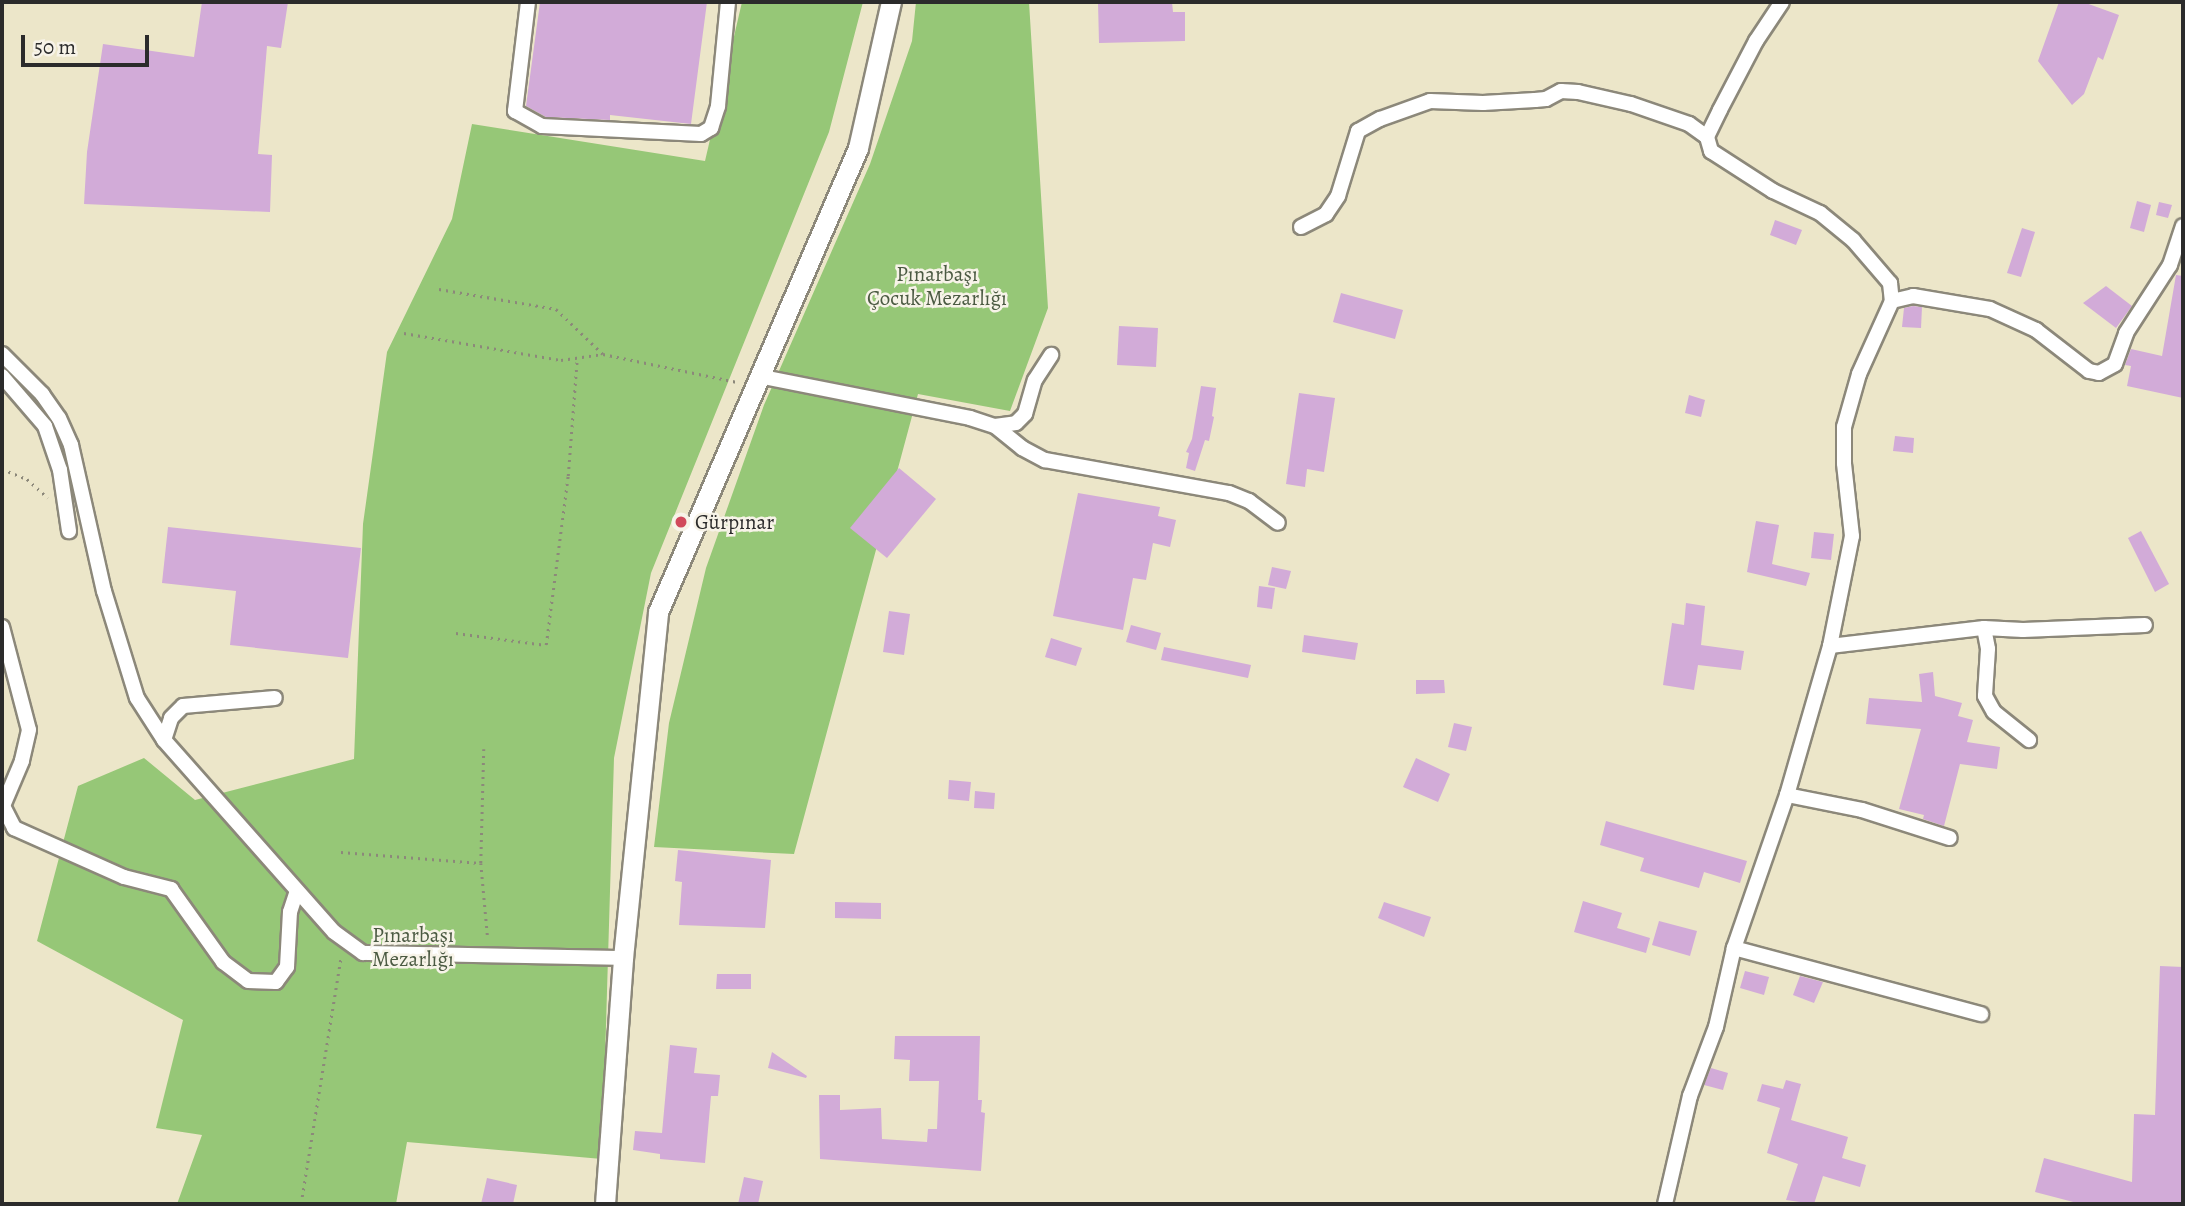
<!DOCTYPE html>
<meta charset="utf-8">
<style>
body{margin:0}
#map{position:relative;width:2185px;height:1206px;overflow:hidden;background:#ece6c9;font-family:Alegreya,serif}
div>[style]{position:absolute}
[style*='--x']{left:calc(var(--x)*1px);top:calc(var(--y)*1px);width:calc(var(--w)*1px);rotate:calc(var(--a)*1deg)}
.green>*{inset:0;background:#96c777}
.building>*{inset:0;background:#d2abd8}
.path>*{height:2.5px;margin-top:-1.25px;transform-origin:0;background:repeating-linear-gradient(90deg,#8c887a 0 2px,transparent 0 7px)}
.roads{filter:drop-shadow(2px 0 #8c887a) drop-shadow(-2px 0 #8c887a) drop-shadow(0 2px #8c887a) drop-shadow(0 -2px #8c887a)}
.minor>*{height:14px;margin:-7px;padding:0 7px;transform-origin:7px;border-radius:7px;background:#fff}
.secondary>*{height:19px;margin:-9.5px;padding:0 9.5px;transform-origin:9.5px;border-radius:9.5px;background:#fff}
.dots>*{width:19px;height:19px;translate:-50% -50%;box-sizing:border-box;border:4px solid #f7f3e8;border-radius:50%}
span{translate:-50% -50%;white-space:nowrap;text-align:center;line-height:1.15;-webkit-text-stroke:5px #f7f3e8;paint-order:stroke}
.park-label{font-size:21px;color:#4b5a42}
.poi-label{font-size:21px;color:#2b2b2b}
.left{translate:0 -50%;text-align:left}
.frame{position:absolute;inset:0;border:4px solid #2b2b2b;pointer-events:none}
.scale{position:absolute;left:21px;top:35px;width:128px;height:32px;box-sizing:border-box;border:4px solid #2b2b2b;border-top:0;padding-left:9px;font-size:21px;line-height:24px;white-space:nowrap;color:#2b2b2b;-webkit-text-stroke:5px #f7f3e8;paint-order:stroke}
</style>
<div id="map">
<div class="green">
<div style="clip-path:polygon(742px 2px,863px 2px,829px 132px,651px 573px,614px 758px,602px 1159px,407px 1142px,396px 1204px,177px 1204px,202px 1135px,156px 1128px,183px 1020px,37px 941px,78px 786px,144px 758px,195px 800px,354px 759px,363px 524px,387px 352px,452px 219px,472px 124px,705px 161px)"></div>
<div style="clip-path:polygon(916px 2px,1029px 2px,1048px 308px,1010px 411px,918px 394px,794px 854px,654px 847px,669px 723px,706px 568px,764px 405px,870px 164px,912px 41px)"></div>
</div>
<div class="building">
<div style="clip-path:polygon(202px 2px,288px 2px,281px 48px,267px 46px,258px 154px,272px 155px,270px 212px,84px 204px,87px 152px,103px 44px,194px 57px)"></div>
<div style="clip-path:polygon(540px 2px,707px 2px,691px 124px,610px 115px,610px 120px,546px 117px,526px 106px)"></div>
<div style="clip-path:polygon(1098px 2px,1172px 2px,1173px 12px,1185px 12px,1185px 41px,1099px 43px)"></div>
<div style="clip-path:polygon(2059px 2px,2083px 2px,2119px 15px,2103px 60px,2098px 57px,2084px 94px,2072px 105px,2038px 61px)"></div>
<div style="clip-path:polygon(2137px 201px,2151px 205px,2144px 232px,2130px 228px)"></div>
<div style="clip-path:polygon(2159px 202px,2172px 205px,2168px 218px,2156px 215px)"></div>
<div style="clip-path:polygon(1775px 220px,1802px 230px,1796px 245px,1770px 235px)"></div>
<div style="clip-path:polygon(2022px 228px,2035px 232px,2021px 277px,2007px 273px)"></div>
<div style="clip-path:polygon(2176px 275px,2183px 276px,2183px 398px,2127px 386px,2131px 366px,2125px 365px,2131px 349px,2162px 356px)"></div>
<div style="clip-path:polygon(2106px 286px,2132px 306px,2116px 328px,2083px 303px)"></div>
<div style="clip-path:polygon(1341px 293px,1403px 310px,1395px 339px,1333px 322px)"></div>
<div style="clip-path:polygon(1913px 306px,1922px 307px,1921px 328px,1902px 327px,1904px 308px)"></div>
<div style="clip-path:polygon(1119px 326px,1158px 328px,1156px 367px,1117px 365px)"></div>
<div style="clip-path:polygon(1201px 386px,1216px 388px,1212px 416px,1214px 417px,1209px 441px,1205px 440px,1195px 471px,1186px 468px,1189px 453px,1186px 452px,1192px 439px)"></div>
<div style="clip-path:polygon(1299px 393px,1335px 398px,1324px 472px,1307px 469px,1305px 487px,1286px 484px)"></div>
<div style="clip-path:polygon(1689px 395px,1705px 400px,1701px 417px,1685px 413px)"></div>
<div style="clip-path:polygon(1895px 436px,1914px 438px,1913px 453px,1893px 451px)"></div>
<div style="clip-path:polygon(899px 468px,936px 499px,887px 558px,850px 528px)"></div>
<div style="clip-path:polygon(1078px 493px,1160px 507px,1158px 516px,1176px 520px,1170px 547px,1153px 543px,1146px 580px,1133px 578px,1123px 630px,1053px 616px)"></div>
<div style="clip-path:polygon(1756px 521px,1779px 525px,1772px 564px,1810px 573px,1806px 586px,1747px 572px)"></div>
<div style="clip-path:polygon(168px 527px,361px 548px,348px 658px,230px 645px,236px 591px,162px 583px)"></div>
<div style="clip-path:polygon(2141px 531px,2169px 584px,2155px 592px,2128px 538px)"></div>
<div style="clip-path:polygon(1814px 532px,1834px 534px,1831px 560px,1811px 558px)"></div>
<div style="clip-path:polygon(1272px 567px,1291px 571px,1286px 589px,1268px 585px)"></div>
<div style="clip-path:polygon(1259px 586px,1275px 588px,1272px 609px,1257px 607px)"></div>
<div style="clip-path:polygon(1686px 603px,1705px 606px,1701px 645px,1744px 651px,1741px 670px,1698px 665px,1694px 690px,1663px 685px,1672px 623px,1684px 625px)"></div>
<div style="clip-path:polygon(889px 611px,910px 614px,904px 655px,883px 652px)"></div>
<div style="clip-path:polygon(1131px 625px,1161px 633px,1156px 650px,1126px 642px)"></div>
<div style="clip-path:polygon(1304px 635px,1358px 643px,1355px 660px,1302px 652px)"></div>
<div style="clip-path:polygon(1051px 638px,1082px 648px,1076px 666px,1045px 657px)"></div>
<div style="clip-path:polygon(1164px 647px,1251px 665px,1248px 678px,1161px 660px)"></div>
<div style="clip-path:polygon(1933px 672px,1935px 696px,1962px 703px,1958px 716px,1973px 720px,1967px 742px,2000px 747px,1997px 769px,1960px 764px,1944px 826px,1923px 819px,1924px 815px,1899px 809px,1921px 729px,1866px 724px,1869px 698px,1922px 702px,1919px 674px)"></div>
<div style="clip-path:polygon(1416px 680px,1444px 680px,1445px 693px,1416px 694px)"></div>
<div style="clip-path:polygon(1454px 723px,1472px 727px,1466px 751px,1448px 747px)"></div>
<div style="clip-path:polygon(1416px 758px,1450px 774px,1438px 802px,1403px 787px)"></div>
<div style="clip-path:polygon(949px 780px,971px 782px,969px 801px,948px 799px)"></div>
<div style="clip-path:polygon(975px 791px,995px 793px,994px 809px,974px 808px)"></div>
<div style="clip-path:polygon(1606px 821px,1747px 861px,1740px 883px,1704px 872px,1699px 888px,1640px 871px,1644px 858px,1600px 845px)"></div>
<div style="clip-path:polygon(678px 850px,771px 860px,765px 928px,679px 925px,682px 882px,675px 881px)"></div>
<div style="clip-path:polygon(1583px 901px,1622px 913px,1617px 928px,1650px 938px,1646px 953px,1574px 932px)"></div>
<div style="clip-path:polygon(835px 902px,881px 903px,881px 919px,835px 918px)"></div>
<div style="clip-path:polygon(1384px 902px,1431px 917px,1424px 937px,1378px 918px)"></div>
<div style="clip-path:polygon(1659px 921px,1697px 931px,1690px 956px,1652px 945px)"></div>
<div style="clip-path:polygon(2160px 966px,2183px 967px,2183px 1204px,2081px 1204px,2035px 1192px,2044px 1158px,2132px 1182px,2134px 1114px,2155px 1115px)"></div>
<div style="clip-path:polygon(1745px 971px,1769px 977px,1764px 995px,1740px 988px)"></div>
<div style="clip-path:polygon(717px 974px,751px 974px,751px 989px,716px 989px)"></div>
<div style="clip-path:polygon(1800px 976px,1823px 982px,1814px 1003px,1793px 995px)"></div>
<div style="clip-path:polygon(895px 1036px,980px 1036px,978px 1100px,982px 1100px,981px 1112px,985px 1113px,981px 1171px,820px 1159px,819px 1095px,840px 1095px,840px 1110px,881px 1108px,882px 1139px,927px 1142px,928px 1129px,937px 1129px,939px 1081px,909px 1081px,910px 1060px,894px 1059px)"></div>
<div style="clip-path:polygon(670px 1045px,697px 1048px,694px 1073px,720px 1075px,718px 1096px,711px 1096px,705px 1163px,660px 1159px,660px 1154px,633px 1150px,635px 1131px,662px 1133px)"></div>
<div style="clip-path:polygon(772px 1052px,807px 1076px,806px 1078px,768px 1068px)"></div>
<div style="clip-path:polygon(1711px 1068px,1728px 1073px,1723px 1090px,1704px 1085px)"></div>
<div style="clip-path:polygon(1786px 1080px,1801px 1084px,1791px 1120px,1848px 1137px,1842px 1158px,1866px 1165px,1860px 1187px,1823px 1176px,1814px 1204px,1786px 1200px,1798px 1164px,1767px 1153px,1780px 1108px,1757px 1101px,1762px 1084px,1783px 1089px)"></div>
<div style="clip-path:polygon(744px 1177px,763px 1181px,758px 1204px,738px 1204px)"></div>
<div style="clip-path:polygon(487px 1178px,517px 1185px,513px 1204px,481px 1204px)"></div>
</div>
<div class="path">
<div style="--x:439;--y:289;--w:119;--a:9.7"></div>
<div style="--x:556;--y:309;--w:65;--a:43.8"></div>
<div style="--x:603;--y:354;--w:137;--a:11.8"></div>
<div style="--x:404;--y:333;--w:159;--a:9.8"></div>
<div style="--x:561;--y:360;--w:42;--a:-8.1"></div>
<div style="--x:2;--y:469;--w:27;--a:22"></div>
<div style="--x:27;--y:479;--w:28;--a:42"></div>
<div style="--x:456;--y:633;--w:91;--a:7.6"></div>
<div style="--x:546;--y:645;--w:170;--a:-82.6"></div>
<div style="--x:568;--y:476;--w:118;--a:-85.6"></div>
<div style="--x:484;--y:749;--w:114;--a:91.5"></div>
<div style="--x:481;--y:863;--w:77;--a:84.8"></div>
<div style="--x:341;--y:852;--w:140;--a:4.5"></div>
<div style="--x:302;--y:1197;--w:244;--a:-80.8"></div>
</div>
<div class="roads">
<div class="minor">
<div style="--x:528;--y:2;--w:110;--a:96.8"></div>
<div style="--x:515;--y:111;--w:31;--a:29"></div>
<div style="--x:542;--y:126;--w:159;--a:2.9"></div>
<div style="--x:701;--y:134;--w:12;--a:-31"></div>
<div style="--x:711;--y:128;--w:23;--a:-72"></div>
<div style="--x:718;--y:106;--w:104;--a:-84.5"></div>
<div style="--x:1782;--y:2;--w:47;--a:123.7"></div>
<div style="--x:1756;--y:41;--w:78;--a:117.6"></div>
<div style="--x:1720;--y:110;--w:30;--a:116"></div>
<div style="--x:1707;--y:137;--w:15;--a:74"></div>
<div style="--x:1711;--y:151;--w:74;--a:32.8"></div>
<div style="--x:1773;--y:191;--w:52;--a:25.1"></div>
<div style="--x:1820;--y:213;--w:43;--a:39.3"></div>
<div style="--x:1853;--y:240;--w:57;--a:49.3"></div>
<div style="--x:1890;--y:283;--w:18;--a:84"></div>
<div style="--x:1301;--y:227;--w:28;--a:-27"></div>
<div style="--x:1326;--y:214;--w:22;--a:-56"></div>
<div style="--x:1338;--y:196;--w:68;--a:-72.9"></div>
<div style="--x:1358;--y:131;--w:25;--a:-29"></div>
<div style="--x:1380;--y:119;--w:53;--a:-19.8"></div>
<div style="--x:1430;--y:101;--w:53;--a:2.2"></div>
<div style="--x:1483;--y:103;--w:52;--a:-3.3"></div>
<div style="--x:1535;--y:100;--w:11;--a:-5"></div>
<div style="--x:1546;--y:99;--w:17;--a:-28"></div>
<div style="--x:1561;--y:91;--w:17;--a:3"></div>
<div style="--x:1578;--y:92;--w:54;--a:12.8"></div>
<div style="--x:1631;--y:104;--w:61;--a:19"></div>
<div style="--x:1689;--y:124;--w:22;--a:36"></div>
<div style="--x:2;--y:354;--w:57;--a:45"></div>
<div style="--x:42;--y:394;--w:29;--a:55"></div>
<div style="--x:59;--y:418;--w:30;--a:66"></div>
<div style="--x:71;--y:445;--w:150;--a:77.3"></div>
<div style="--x:104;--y:591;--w:112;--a:72.9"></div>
<div style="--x:137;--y:698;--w:50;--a:57.3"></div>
<div style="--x:164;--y:740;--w:256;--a:48.5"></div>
<div style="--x:334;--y:932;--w:36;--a:36"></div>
<div style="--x:363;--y:953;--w:260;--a:1.1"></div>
<div style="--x:2;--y:376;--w:66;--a:49.3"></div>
<div style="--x:45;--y:426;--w:46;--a:71.2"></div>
<div style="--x:60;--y:470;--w:62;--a:81.6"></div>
<div style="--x:758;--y:376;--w:216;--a:11.2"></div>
<div style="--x:970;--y:418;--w:26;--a:18"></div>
<div style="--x:995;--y:426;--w:35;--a:39"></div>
<div style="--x:1022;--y:448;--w:26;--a:28"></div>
<div style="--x:1045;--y:460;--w:187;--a:10.2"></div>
<div style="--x:1229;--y:493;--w:22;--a:22"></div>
<div style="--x:1249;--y:501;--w:36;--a:37"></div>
<div style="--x:995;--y:426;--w:21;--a:-8"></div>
<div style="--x:1016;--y:423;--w:13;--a:-45"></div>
<div style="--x:1025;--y:414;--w:35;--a:-74"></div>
<div style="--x:1035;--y:380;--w:30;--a:-57"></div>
<div style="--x:2;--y:627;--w:106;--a:75.3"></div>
<div style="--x:29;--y:730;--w:32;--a:103"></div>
<div style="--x:22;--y:761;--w:49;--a:112.9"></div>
<div style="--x:3;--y:806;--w:25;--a:63"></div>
<div style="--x:14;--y:828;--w:120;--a:24"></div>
<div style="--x:124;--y:877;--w:49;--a:14.3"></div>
<div style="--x:171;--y:889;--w:90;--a:54.5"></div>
<div style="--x:223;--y:962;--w:31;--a:37"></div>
<div style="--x:248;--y:981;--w:28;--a:2"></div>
<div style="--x:276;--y:982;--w:19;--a:-54"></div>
<div style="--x:287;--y:967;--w:55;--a:-86.9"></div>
<div style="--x:290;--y:912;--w:22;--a:-72"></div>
<div style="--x:1984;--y:628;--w:21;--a:79"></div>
<div style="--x:1988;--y:649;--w:47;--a:93.7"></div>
<div style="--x:1985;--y:696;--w:18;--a:61"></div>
<div style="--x:1994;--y:712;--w:45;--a:38.7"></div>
<div style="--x:1830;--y:646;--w:155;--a:-6.7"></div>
<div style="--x:1984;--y:628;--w:39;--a:3"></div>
<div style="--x:2023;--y:630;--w:122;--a:-2.3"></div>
<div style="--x:164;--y:740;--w:23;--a:-72"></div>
<div style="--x:171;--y:718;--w:17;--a:-45"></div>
<div style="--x:183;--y:706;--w:92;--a:-5"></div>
<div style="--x:1787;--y:795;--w:76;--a:11.3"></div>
<div style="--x:1862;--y:810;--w:92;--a:17.7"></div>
<div style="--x:1734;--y:948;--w:256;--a:15"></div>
<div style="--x:1665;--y:1204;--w:111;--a:-77"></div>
<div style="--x:1690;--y:1096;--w:74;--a:-69.4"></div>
<div style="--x:1716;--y:1027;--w:81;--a:-77.2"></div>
<div style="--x:1734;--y:948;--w:162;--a:-70.9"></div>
<div style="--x:1787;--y:795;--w:155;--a:-73.9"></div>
<div style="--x:1830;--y:646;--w:112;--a:-78.7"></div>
<div style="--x:1852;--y:536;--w:73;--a:-96.3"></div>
<div style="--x:1844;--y:463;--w:36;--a:-90"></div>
<div style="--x:1844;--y:427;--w:55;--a:-74.2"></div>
<div style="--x:1859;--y:374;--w:80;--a:-65.7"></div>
<div style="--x:1892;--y:301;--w:22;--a:-13"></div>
<div style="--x:1913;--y:296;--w:78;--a:9.6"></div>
<div style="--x:1990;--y:309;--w:51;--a:24.5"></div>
<div style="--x:2036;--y:330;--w:67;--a:37.7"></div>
<div style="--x:2089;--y:371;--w:10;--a:11"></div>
<div style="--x:2099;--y:373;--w:18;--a:-29"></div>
<div style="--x:2115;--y:364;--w:33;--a:-70"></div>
<div style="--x:2126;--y:333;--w:81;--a:-57.1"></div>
<div style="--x:2170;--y:265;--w:41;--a:-71.6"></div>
</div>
<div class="secondary">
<div style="--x:605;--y:1204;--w:247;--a:-85.8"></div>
<div style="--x:623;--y:958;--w:348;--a:-84.2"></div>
<div style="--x:658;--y:612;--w:505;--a:-66.68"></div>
<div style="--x:858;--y:148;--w:150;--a:-77.3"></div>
</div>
</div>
<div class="dots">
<div style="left:681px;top:522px;background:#d1495b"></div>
</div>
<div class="park-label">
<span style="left:937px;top:286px">Pınarbaşı<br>Çocuk Mezarlığı</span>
<span style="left:413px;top:947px">Pınarbaşı<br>Mezarlığı</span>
</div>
<div class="poi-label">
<span class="left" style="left:695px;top:522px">Gürpınar</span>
</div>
<div class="frame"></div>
<div class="scale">50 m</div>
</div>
